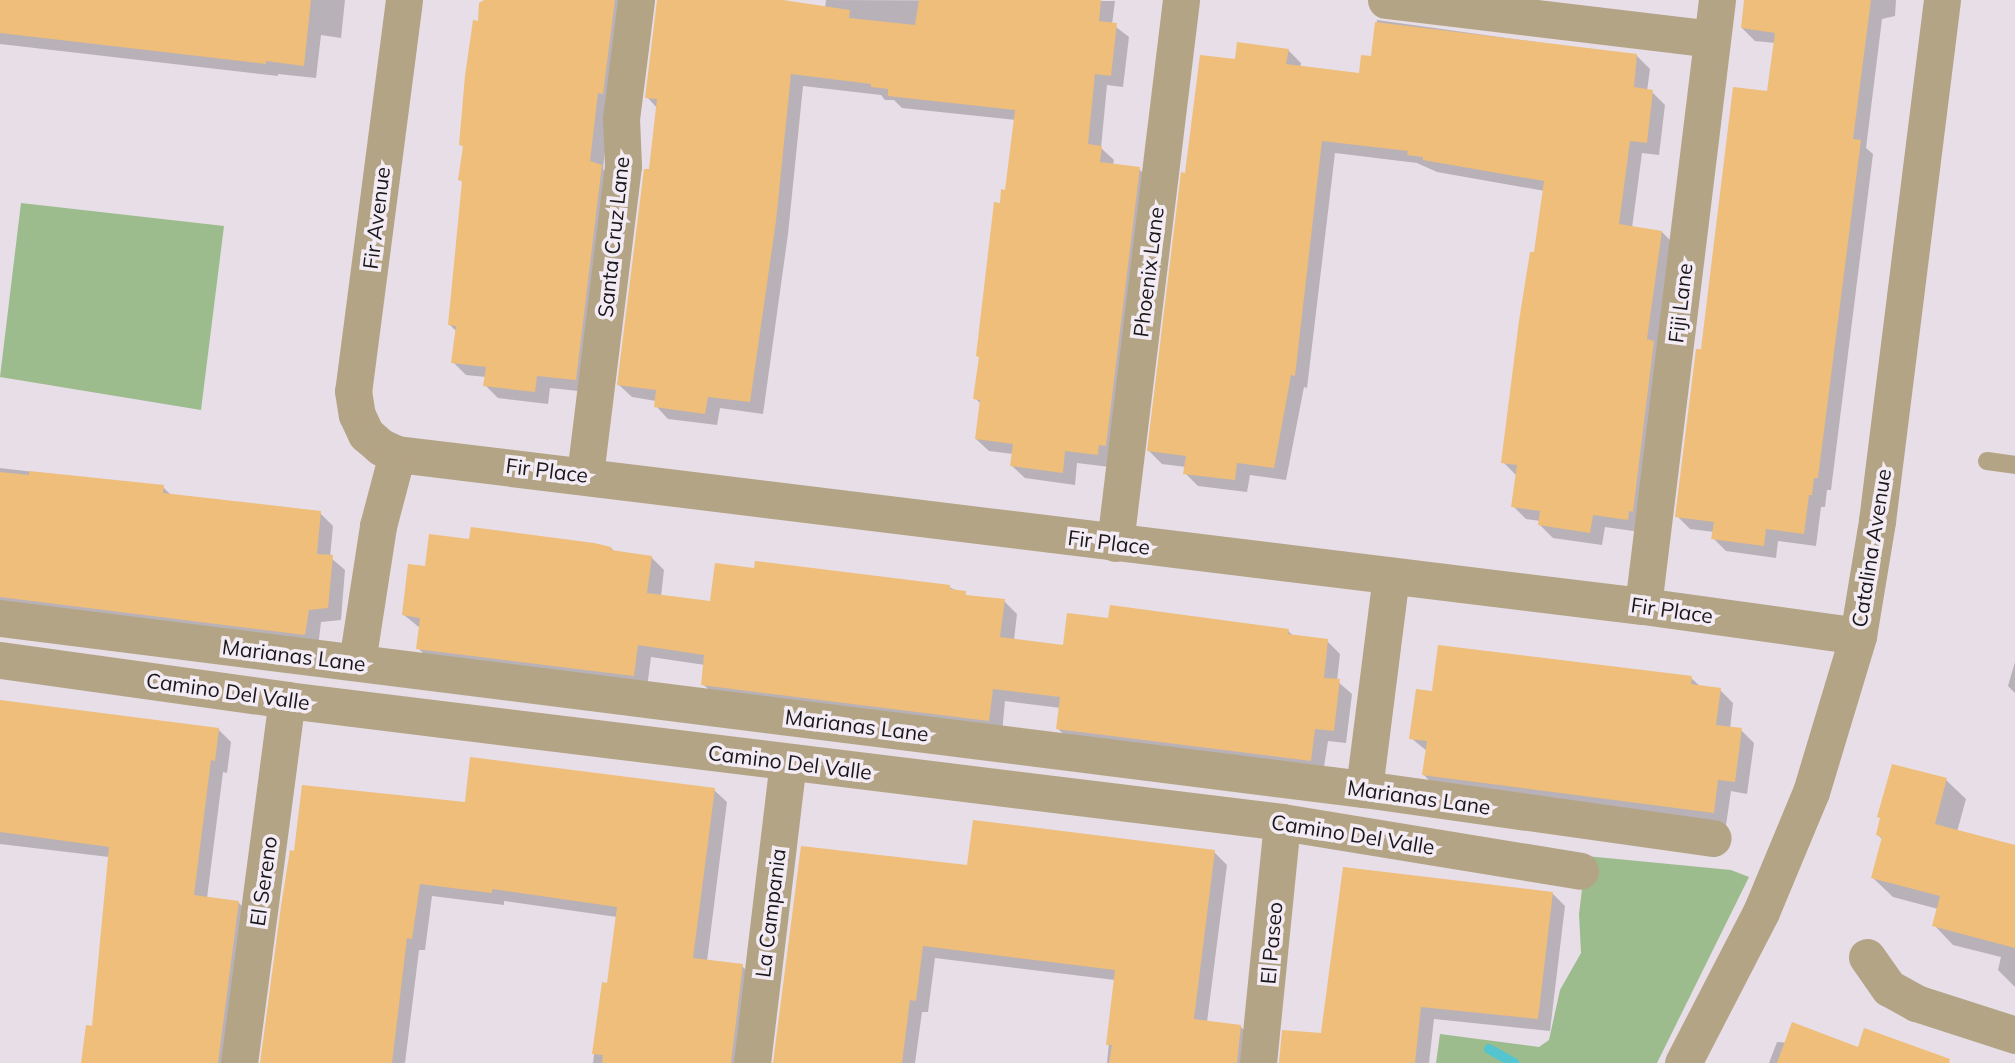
<!DOCTYPE html>
<style>
body{margin:0}
#map{position:relative;width:2015px;height:1063px;overflow:hidden;background:#e7dee7;font-family:Mulish,sans-serif}
div>[style]{position:absolute}
[style*='--x']{left:calc(var(--x)*1px);top:calc(var(--y)*1px);width:calc(var(--w)*1px);rotate:calc(var(--a)*1deg)}
.green>*{inset:0;background:#9cbc8d}
.shadow>*{inset:0;background:#0003}
.stream>*{height:10px;margin:-5px;padding:0 5px;transform-origin:5px;border-radius:5px;background:#54c5cf}
.building>*{inset:0;background:#eebe7a}
.service>*{height:18px;margin:-9px;padding:0 9px;transform-origin:9px;border-radius:9px;background:#b4a486}
.minor>*{height:37px;margin:-18.5px;padding:0 18.5px;transform-origin:18.5px;border-radius:18.5px;background:#b4a486}
span{translate:-50% -50%;white-space:nowrap;text-align:center;line-height:1.15;-webkit-text-stroke:7px #f4ecf4;paint-order:stroke}
.street-label{font-size:21px;color:#1a171a}
</style>
<div id="map">
<div class="green">
<div style="clip-path:polygon(21px 203px,224px 226px,201px 410px,0 377px)"></div>
<div style="clip-path:polygon(1586px 856px,1731px 870px,1749px 877px,1657px 1063px,1436px 1063px,1440px 1034px,1539px 1047px,1549px 1040px,1560px 990px,1581px 953px,1579px 914px)"></div>
</div>
<div class="shadow">
<div style="clip-path:polygon(0 0,345px 0,341px 38px,321px 35px,316px 78px,278px 74px,278px 76px,0 44px)"></div>
<div style="clip-path:polygon(485px 0,634px 0,610px 105px,603px 169px,614px 180px,588px 392px,550px 388px,548px 404px,498px 398px,485px 385px,486px 377px,466px 375px,453px 362px,457px 332px,450px 325px,464px 183px,460px 180px,464px 148px,461px 144px,479px 23px)"></div>
<div style="clip-path:polygon(658px 0,771px 0,825px 8px,826px 0,1115px 1px,1112px 24px,1129px 37px,1123px 87px,1107px 85px,1101px 148px,1114px 160px,1113px 165px,1139px 169px,1151px 181px,1110px 467px,1077px 463px,1075px 485px,1025px 478px,1012px 466px,1013px 454px,989px 451px,976px 439px,981px 404px,975px 398px,1016px 120px,902px 108px,894px 100px,885px 100px,881px 95px,803px 86px,788px 234px,763px 414px,720px 408px,717px 425px,668px 419px,656px 406px,656px 401px,632px 397px,619px 385px,658px 109px,647px 97px)"></div>
<div style="clip-path:polygon(1746px 0,1896px 0,1895px 16px,1882px 19px,1866px 148px,1873px 154px,1831px 490px,1827px 490px,1825px 507px,1821px 507px,1816px 546px,1778px 541px,1776px 558px,1726px 551px,1713px 538px,1714px 532px,1690px 529px,1677px 516px,1702px 352px,1769px 93px,1775px 43px,1755px 41px,1742px 28px)"></div>
<div style="clip-path:polygon(1377px 20px,1637px 56px,1650px 69px,1647px 91px,1652px 92px,1665px 105px,1659px 155px,1642px 153px,1632px 228px,1662px 232px,1675px 245px,1640px 532px,1605px 527px,1602px 545px,1553px 538px,1540px 525px,1541px 521px,1526px 519px,1513px 506px,1516px 475px,1503px 462px,1545px 191px,1437px 172px,1417px 163px,1335px 153px,1307px 388px,1304px 387px,1286px 480px,1250px 475px,1247px 492px,1198px 486px,1185px 473px,1186px 467px,1162px 464px,1149px 451px,1186px 175px,1237px 61px,1288px 50px,1301px 63px,1300px 68px,1360px 75px,1373px 58px)"></div>
<div style="clip-path:polygon(0 468px,163px 487px,171px 495px,320px 513px,333px 526px,330px 557px,345px 570px,341px 620px,321px 622px,318px 647px,0 612px)"></div>
<div style="clip-path:polygon(471px 541px,611px 548px,615px 552px,651px 557px,664px 570px,661px 596px,712px 603px,949px 587px,970px 597px,1004px 601px,1017px 614px,1014px 640px,1064px 647px,1110px 620px,1288px 631px,1295px 637px,1327px 641px,1340px 654px,1337px 681px,1352px 694px,1346px 743px,1328px 741px,1323px 773px,1071px 741px,1058px 729px,1061px 708px,1005px 701px,1002px 733px,716px 697px,703px 684px,705px 665px,651px 657px,647px 688px,431px 661px,418px 648px,420px 628px,404px 615px,427px 568px)"></div>
<div style="clip-path:polygon(2015px 662px,2015px 693px,2008px 686px)"></div>
<div style="clip-path:polygon(1691px 678px,1701px 687px,1720px 690px,1733px 703px,1730px 729px,1741px 730px,1754px 743px,1747px 794px,1731px 791px,1726px 825px,1436px 788px,1424px 775px,1427px 751px,1411px 738px,1433px 693px)"></div>
<div style="clip-path:polygon(0 701px,218px 729px,231px 742px,227px 773px,223px 772px,207px 898px,238px 902px,251px 915px,232px 1063px,85px 1063px,94px 1027px,109px 857px,0 844px)"></div>
<div style="clip-path:polygon(1946px 780px,1966px 799px,1957px 832px,2015px 853px,2015px 987px,1998px 970px,2001px 957px,1953px 945px,1934px 925px,1938px 909px,1893px 897px,1873px 878px,1883px 840px,1878px 835px)"></div>
<div style="clip-path:polygon(714px 790px,727px 802px,707px 961px,742px 966px,755px 979px,745px 1063px,593px 1063px,603px 984px,608px 985px,617px 917px,504px 901px,504px 905px,432px 896px,425px 950px,419px 950px,405px 1063px,262px 1063px,466px 804px)"></div>
<div style="clip-path:polygon(1214px 852px,1227px 865px,1207px 1022px,1240px 1026px,1253px 1039px,1252px 1063px,1107px 1063px,1115px 980px,935px 958px,928px 1012px,922px 1012px,915px 1063px,775px 1063px,969px 867px)"></div>
<div style="clip-path:polygon(1552px 893px,1565px 906px,1550px 1031px,1434px 1019px,1429px 1063px,1279px 1063px,1284px 1032px,1323px 1035px)"></div>
<div style="clip-path:polygon(1777px 1042px,1859px 1049px,1929px 1063px,1769px 1063px)"></div>
</div>
<div class="stream">
<div style="--x:1489;--y:1049;--w:29;--a:29"></div>
</div>
<div class="building">
<div style="clip-path:polygon(0 0,311px 0,304px 66px,266px 61px,266px 64px,0 33px)"></div>
<div style="clip-path:polygon(484px 0,615px 0,603px 94px,598px 93px,590px 161px,602px 165px,576px 380px,537px 376px,535px 392px,483px 386px,486px 367px,451px 363px,456px 326px,448px 325px,462px 181px,458px 180px,463px 146px,459px 145px,465px 76px,473px 20px,478px 21px,479px 3px)"></div>
<div style="clip-path:polygon(657px 0,783px 0,850px 10px,849px 18px,915px 25px,919px 0,1101px 0,1099px 21px,1117px 23px,1111px 76px,1095px 74px,1088px 144px,1102px 146px,1100px 162px,1140px 167px,1106px 446px,1099px 445px,1098px 455px,1065px 451px,1063px 473px,1010px 466px,1013px 444px,975px 439px,980px 400px,973px 399px,979px 357px,976px 356px,994px 202px,1000px 203px,1001px 189px,1005px 190px,1015px 110px,888px 96px,888px 89px,871px 87px,871px 84px,791px 74px,776px 221px,750px 402px,708px 397px,705px 414px,654px 407px,656px 390px,617px 385px,644px 169px,649px 169px,657px 99px,645px 98px)"></div>
<div style="clip-path:polygon(1744px 0,1871px 0,1853px 139px,1861px 140px,1818px 478px,1814px 478px,1812px 495px,1809px 495px,1804px 534px,1766px 529px,1764px 546px,1711px 539px,1714px 522px,1675px 517px,1696px 349px,1701px 349px,1733px 87px,1767px 91px,1775px 33px,1741px 28px)"></div>
<div style="clip-path:polygon(1375px 22px,1637px 54px,1634px 87px,1653px 90px,1647px 143px,1630px 141px,1619px 224px,1662px 231px,1647px 339px,1654px 341px,1633px 512px,1629px 511px,1628px 520px,1593px 515px,1590px 533px,1538px 525px,1540px 511px,1511px 507px,1517px 465px,1501px 463px,1519px 321px,1530px 252px,1534px 252px,1544px 181px,1423px 160px,1423px 157px,1407px 155px,1408px 151px,1322px 141px,1295px 376px,1291px 375px,1274px 468px,1237px 463px,1235px 480px,1183px 474px,1186px 456px,1147px 451px,1181px 172px,1185px 173px,1200px 55px,1235px 59px,1237px 42px,1289px 49px,1286px 64px,1359px 73px,1361px 55px,1371px 56px)"></div>
<div style="clip-path:polygon(29px 471px,164px 485px,163px 493px,321px 511px,317px 554px,333px 555px,328px 608px,309px 610px,305px 635px,0 597px,0 472px,29px 475px)"></div>
<div style="clip-path:polygon(471px 527px,594px 543px,611px 547px,611px 550px,652px 556px,647px 593px,710px 601px,715px 563px,754px 568px,755px 561px,950px 585px,950px 589px,966px 591px,966px 595px,1005px 599px,1000px 637px,1063px 645px,1067px 613px,1108px 618px,1110px 605px,1289px 629px,1288px 634px,1328px 639px,1324px 678px,1340px 679px,1334px 731px,1315px 729px,1311px 761px,1056px 729px,1060px 697px,993px 689px,989px 721px,701px 685px,704px 655px,638px 645px,634px 676px,416px 649px,420px 618px,402px 615px,408px 564px,425px 566px,429px 534px,469px 539px)"></div>
<div style="clip-path:polygon(1438px 645px,1692px 676px,1691px 684px,1721px 688px,1716px 725px,1742px 728px,1735px 782px,1718px 780px,1714px 813px,1422px 775px,1427px 741px,1409px 739px,1416px 689px,1432px 691px)"></div>
<div style="clip-path:polygon(0 700px,219px 728px,215px 761px,211px 760px,194px 895px,239px 901px,218px 1063px,81px 1063px,86px 1025px,92px 1026px,109px 847px,0 832px)"></div>
<div style="clip-path:polygon(470px 757px,715px 788px,693px 958px,743px 964px,731px 1063px,602px 1063px,603px 1055px,592px 1054px,602px 982px,607px 983px,617px 907px,492px 889px,492px 893px,420px 884px,412px 939px,407px 938px,392px 1063px,260px 1063px,281px 906px,290px 850px,294px 851px,302px 785px,465px 802px)"></div>
<div style="clip-path:polygon(1892px 764px,1947px 778px,1935px 824px,2015px 845px,2015px 948px,1932px 926px,1940px 896px,1871px 878px,1882px 837px,1876px 835px,1880px 818px,1877px 817px)"></div>
<div style="clip-path:polygon(973px 820px,1215px 850px,1194px 1019px,1241px 1025px,1237px 1063px,1109px 1063px,1112px 1045px,1106px 1045px,1115px 970px,923px 946px,916px 1001px,910px 1000px,902px 1063px,773px 1063px,801px 846px,967px 865px)"></div>
<div style="clip-path:polygon(1343px 867px,1553px 892px,1538px 1019px,1421px 1007px,1415px 1063px,1279px 1063px,1282px 1030px,1321px 1033px)"></div>
<div style="clip-path:polygon(1792px 1022px,1858px 1047px,1864px 1028px,1950px 1059px,1949px 1063px,1777px 1063px)"></div>
</div>
<div class="service">
<div style="--x:1987;--y:461;--w:28;--a:8"></div>
</div>
<div class="minor">
<div style="--x:404;--y:0;--w:394;--a:97.4"></div>
<div style="--x:353;--y:391;--w:24;--a:81"></div>
<div style="--x:357;--y:415;--w:21;--a:65"></div>
<div style="--x:366;--y:434;--w:20;--a:41"></div>
<div style="--x:381;--y:447;--w:17;--a:24"></div>
<div style="--x:397;--y:454;--w:1255;--a:6.96"></div>
<div style="--x:1643;--y:606;--w:217;--a:7.9"></div>
<div style="--x:1386;--y:0;--w:328;--a:6.8"></div>
<div style="--x:585;--y:475;--w:311;--a:-83"></div>
<div style="--x:623;--y:166;--w:47;--a:-92.4"></div>
<div style="--x:621;--y:119;--w:120;--a:-82.8"></div>
<div style="--x:1115;--y:543;--w:547;--a:-83.07"></div>
<div style="--x:1643;--y:606;--w:611;--a:-83.04"></div>
<div style="--x:0;--y:618;--w:1375;--a:7.15"></div>
<div style="--x:1364;--y:789;--w:352;--a:8"></div>
<div style="--x:0;--y:660;--w:290;--a:7.9"></div>
<div style="--x:287;--y:700;--w:1002;--a:6.99"></div>
<div style="--x:1282;--y:822;--w:302;--a:9.3"></div>
<div style="--x:357;--y:662;--w:138;--a:-81.2"></div>
<div style="--x:378;--y:526;--w:74;--a:-75.2"></div>
<div style="--x:1364;--y:789;--w:215;--a:-82.8"></div>
<div style="--x:1867;--y:957;--w:38;--a:55"></div>
<div style="--x:1889;--y:988;--w:31;--a:29"></div>
<div style="--x:1916;--y:1003;--w:104;--a:17.9"></div>
<div style="--x:239;--y:1063;--w:366;--a:-82.5"></div>
<div style="--x:752;--y:1063;--w:303;--a:-83.2"></div>
<div style="--x:1258;--y:1063;--w:242;--a:-84.3"></div>
<div style="--x:1683;--y:1063;--w:170;--a:-62.7"></div>
<div style="--x:1761;--y:912;--w:130;--a:-67.4"></div>
<div style="--x:1811;--y:792;--w:163;--a:-73.2"></div>
<div style="--x:1858;--y:636;--w:117;--a:-80.6"></div>
<div style="--x:1877;--y:521;--w:525;--a:-82.89"></div>
</div>
<div class="street-label">
<span style="left:376px;top:218px;rotate:-83deg">Fir Avenue</span>
<span style="left:613px;top:237px;rotate:-84deg">Santa Cruz Lane</span>
<span style="left:1148px;top:272px;rotate:-83deg">Phoenix Lane</span>
<span style="left:1680px;top:303px;rotate:-83deg">Fiji Lane</span>
<span style="left:547px;top:470px;rotate:7deg">Fir Place</span>
<span style="left:1109px;top:542px;rotate:7deg">Fir Place</span>
<span style="left:1871px;top:548px;rotate:-81deg">Catalina Avenue</span>
<span style="left:1672px;top:610px;rotate:8deg">Fir Place</span>
<span style="left:294px;top:655px;rotate:7deg">Marianas Lane</span>
<span style="left:228px;top:691px;rotate:8deg">Camino Del Valle</span>
<span style="left:857px;top:725px;rotate:7deg">Marianas Lane</span>
<span style="left:790px;top:762px;rotate:7deg">Camino Del Valle</span>
<span style="left:1419px;top:797px;rotate:8deg">Marianas Lane</span>
<span style="left:1353px;top:834px;rotate:9deg">Camino Del Valle</span>
<span style="left:263px;top:881px;rotate:-82deg">El Sereno</span>
<span style="left:770px;top:913px;rotate:-83deg">La Campania</span>
<span style="left:1271px;top:943px;rotate:-85deg">El Paseo</span>
</div>
</div>
